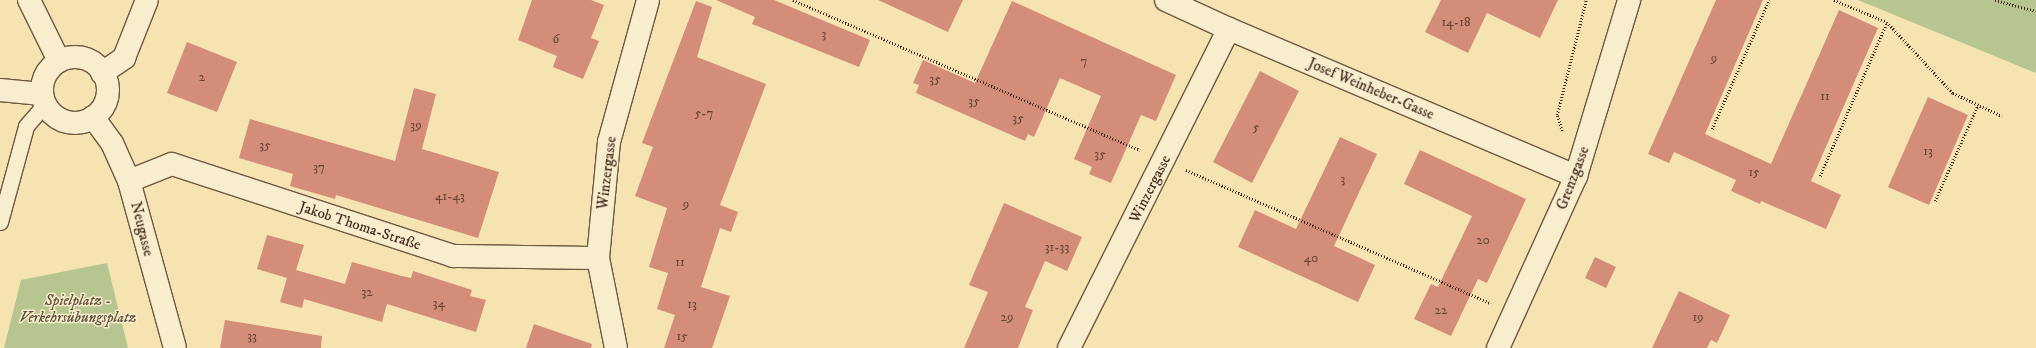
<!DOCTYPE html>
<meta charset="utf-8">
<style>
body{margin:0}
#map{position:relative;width:2036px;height:348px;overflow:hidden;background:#f5e4b2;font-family:"IM FELL DW Pica",serif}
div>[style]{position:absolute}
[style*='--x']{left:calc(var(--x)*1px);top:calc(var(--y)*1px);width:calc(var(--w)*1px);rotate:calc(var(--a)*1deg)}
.green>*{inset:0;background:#b7c590}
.building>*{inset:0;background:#d48d79}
.path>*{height:2.5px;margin-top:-1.25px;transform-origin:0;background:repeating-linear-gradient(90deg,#412a1d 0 1px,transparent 0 3px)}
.roads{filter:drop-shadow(1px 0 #6e5842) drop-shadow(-1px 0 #6e5842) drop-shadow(0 1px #6e5842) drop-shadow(0 -1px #6e5842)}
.lane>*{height:15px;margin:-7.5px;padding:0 7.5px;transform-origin:7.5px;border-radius:7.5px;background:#f8edcd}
.street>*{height:22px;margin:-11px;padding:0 11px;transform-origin:11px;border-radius:11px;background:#f8edcd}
.street>.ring{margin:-11px;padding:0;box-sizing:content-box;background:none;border:22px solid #f8edcd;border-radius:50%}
.secondary>*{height:22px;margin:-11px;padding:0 11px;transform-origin:11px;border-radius:11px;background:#f8edcd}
span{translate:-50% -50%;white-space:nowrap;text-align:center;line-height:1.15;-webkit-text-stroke:3px #f8edcd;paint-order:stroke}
.number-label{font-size:13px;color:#664334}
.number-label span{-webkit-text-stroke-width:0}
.street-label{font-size:15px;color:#412a1d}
.park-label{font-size:15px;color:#5e513a;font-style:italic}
</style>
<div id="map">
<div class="green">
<div style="clip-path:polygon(1858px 0,2036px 0,2036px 73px)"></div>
<div style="clip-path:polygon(107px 263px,128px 348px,4px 348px,21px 280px)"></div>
</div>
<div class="building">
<div style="clip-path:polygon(532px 0,591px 0,604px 5px,591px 38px,599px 41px,583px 79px,553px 67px,557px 56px,518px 40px)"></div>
<div style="clip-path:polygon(716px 0,774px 0,870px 40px,859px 67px,752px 24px,755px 17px)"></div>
<div style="clip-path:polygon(878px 0,963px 0,948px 32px)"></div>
<div style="clip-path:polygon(1441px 0,1558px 0,1540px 38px,1487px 13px,1468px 53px,1425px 32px)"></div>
<div style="clip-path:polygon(1716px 0,1763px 0,1705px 134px,1771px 164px,1839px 10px,1878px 28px,1811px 181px,1841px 195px,1826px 229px,1761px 201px,1760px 204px,1731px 191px,1736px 180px,1674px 152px,1669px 163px,1648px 154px)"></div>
<div style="clip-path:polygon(696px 1px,712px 7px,697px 57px,766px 84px,720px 205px,738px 212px,731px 232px,720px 228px,701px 287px,730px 296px,712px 348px,664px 348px,675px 315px,657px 309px,668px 273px,649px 267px,667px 208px,635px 196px,653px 147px,642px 143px)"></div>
<div style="clip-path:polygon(1012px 1px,1176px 75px,1156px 121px,1141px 115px,1111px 183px,1089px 174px,1092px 167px,1074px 159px,1101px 96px,1060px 78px,1034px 137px,1028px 134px,1025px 141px,916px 93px,919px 85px,913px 83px,923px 60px,975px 83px)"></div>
<div style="clip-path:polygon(187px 42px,237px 62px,217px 112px,167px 93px)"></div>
<div style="clip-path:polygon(1260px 71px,1299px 91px,1252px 183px,1213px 162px)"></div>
<div style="clip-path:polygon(414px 88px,436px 94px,422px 149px,499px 172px,478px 238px,336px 195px,335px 199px,290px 186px,293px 174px,239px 158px,250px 119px,395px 161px)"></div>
<div style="clip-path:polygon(1928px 97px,1968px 115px,1929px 205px,1888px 187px)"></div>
<div style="clip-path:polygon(1340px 137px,1377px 154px,1334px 246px,1375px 265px,1358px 302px,1238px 247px,1255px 210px,1296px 229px)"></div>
<div style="clip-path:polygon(1420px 150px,1526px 199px,1487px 283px,1478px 279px,1451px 336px,1414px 319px,1431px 284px,1438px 287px,1472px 216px,1404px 184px)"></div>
<div style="clip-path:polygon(1004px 203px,1082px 237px,1067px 271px,1045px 261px,1025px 307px,1033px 310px,1018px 348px,964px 348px,988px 292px,969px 285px)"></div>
<div style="clip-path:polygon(267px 235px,304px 245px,296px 270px,345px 284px,352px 262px,402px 276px,411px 278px,413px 271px,472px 290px,470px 296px,486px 300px,476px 332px,387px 304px,382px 322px,304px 299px,302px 308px,280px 302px,287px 278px,257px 269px)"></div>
<div style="clip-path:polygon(1595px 257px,1616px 267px,1606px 288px,1585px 278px)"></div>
<div style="clip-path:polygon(1679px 291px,1730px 315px,1717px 343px,1711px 340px,1707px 348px,1652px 348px)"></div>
<div style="clip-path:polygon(225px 320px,322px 336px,321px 348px,220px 348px)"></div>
<div style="clip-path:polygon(534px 324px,592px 344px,591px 348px,526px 348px)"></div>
</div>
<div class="path">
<div style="--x:793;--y:0;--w:378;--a:23.4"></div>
<div style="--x:1834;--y:0;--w:57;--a:22.5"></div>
<div style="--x:1887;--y:22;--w:97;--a:47.1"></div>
<div style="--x:1953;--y:93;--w:54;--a:25.1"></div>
<div style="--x:1995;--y:0;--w:42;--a:15"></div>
<div style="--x:1712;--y:129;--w:141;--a:-66.2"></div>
<div style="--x:1562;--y:131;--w:17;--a:-107"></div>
<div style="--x:1557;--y:115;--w:119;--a:-75.8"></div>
<div style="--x:1186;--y:170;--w:333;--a:23.6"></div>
<div style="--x:1820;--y:176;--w:168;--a:-66.5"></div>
<div style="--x:1935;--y:201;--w:105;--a:-65.9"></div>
</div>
<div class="roads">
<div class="lane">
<div style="--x:0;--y:222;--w:99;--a:-74.8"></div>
<div style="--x:26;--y:126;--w:29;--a:-49"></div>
</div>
<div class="street">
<div style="--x:29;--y:0;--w:68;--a:63.8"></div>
<div style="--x:1166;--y:0;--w:69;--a:24.7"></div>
<div style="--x:1229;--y:29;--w:377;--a:23"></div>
<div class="ring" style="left:42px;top:57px;width:44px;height:44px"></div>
<div style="--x:102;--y:73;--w:27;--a:-34"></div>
<div style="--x:124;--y:58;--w:62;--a:-68.4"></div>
<div style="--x:0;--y:90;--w:42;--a:5.4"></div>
<div style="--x:93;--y:117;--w:32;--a:54"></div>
<div style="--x:112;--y:143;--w:42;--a:65.9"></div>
<div style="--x:129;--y:181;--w:173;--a:74.6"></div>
<div style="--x:129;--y:181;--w:46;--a:-21.6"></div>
<div style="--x:172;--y:164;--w:296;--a:18.1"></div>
<div style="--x:453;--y:256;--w:145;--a:0.8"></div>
<div style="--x:616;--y:348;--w:92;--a:-101.3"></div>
<div style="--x:598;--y:258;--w:117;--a:-84.6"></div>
<div style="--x:609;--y:142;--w:147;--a:-74.6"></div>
<div style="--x:1069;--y:348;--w:357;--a:-63.4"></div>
</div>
<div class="secondary">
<div style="--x:1498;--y:348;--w:189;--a:-65.6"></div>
<div style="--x:1576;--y:176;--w:184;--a:-73.2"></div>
</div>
</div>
<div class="number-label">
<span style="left:1456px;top:22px">14-18</span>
<span style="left:824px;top:34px">3</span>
<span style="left:556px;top:39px">6</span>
<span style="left:1714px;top:58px">9</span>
<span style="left:1084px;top:61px">7</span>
<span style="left:202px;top:77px">2</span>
<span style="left:935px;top:79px">35</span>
<span style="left:1825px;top:96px">11</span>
<span style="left:974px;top:101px">35</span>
<span style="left:704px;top:113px">5-7</span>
<span style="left:1018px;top:118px">35</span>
<span style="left:416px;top:125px">39</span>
<span style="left:1256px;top:127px">5</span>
<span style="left:265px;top:145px">35</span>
<span style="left:1928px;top:151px">13</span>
<span style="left:1100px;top:154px">35</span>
<span style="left:319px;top:167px">37</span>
<span style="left:1754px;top:172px">15</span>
<span style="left:1343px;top:179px">3</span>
<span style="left:450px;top:196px">41-43</span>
<span style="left:686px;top:204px">9</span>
<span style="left:1483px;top:240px">20</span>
<span style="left:1057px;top:247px">31-33</span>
<span style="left:1311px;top:258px">40</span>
<span style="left:680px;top:262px">11</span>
<span style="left:367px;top:292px">32</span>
<span style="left:439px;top:303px">34</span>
<span style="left:692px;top:304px">13</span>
<span style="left:1441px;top:310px">22</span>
<span style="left:1007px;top:317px">29</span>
<span style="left:1698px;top:317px">19</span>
<span style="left:252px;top:336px">33</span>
<span style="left:682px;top:336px">15</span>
</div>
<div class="street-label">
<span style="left:1371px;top:89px;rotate:23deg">Josef Weinheber-Gasse</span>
<span style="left:607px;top:173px;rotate:-83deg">Winzergasse</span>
<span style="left:1573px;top:178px;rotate:-69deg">Grenzgasse</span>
<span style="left:1150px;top:189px;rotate:-63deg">Winzergasse</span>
<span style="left:360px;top:226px;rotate:18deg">Jakob Thoma-Straße</span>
<span style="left:142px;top:229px;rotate:76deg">Neugasse</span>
</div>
<div class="park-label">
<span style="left:78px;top:309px">Spielplatz -<br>Verkehrsübungsplatz</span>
</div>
</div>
